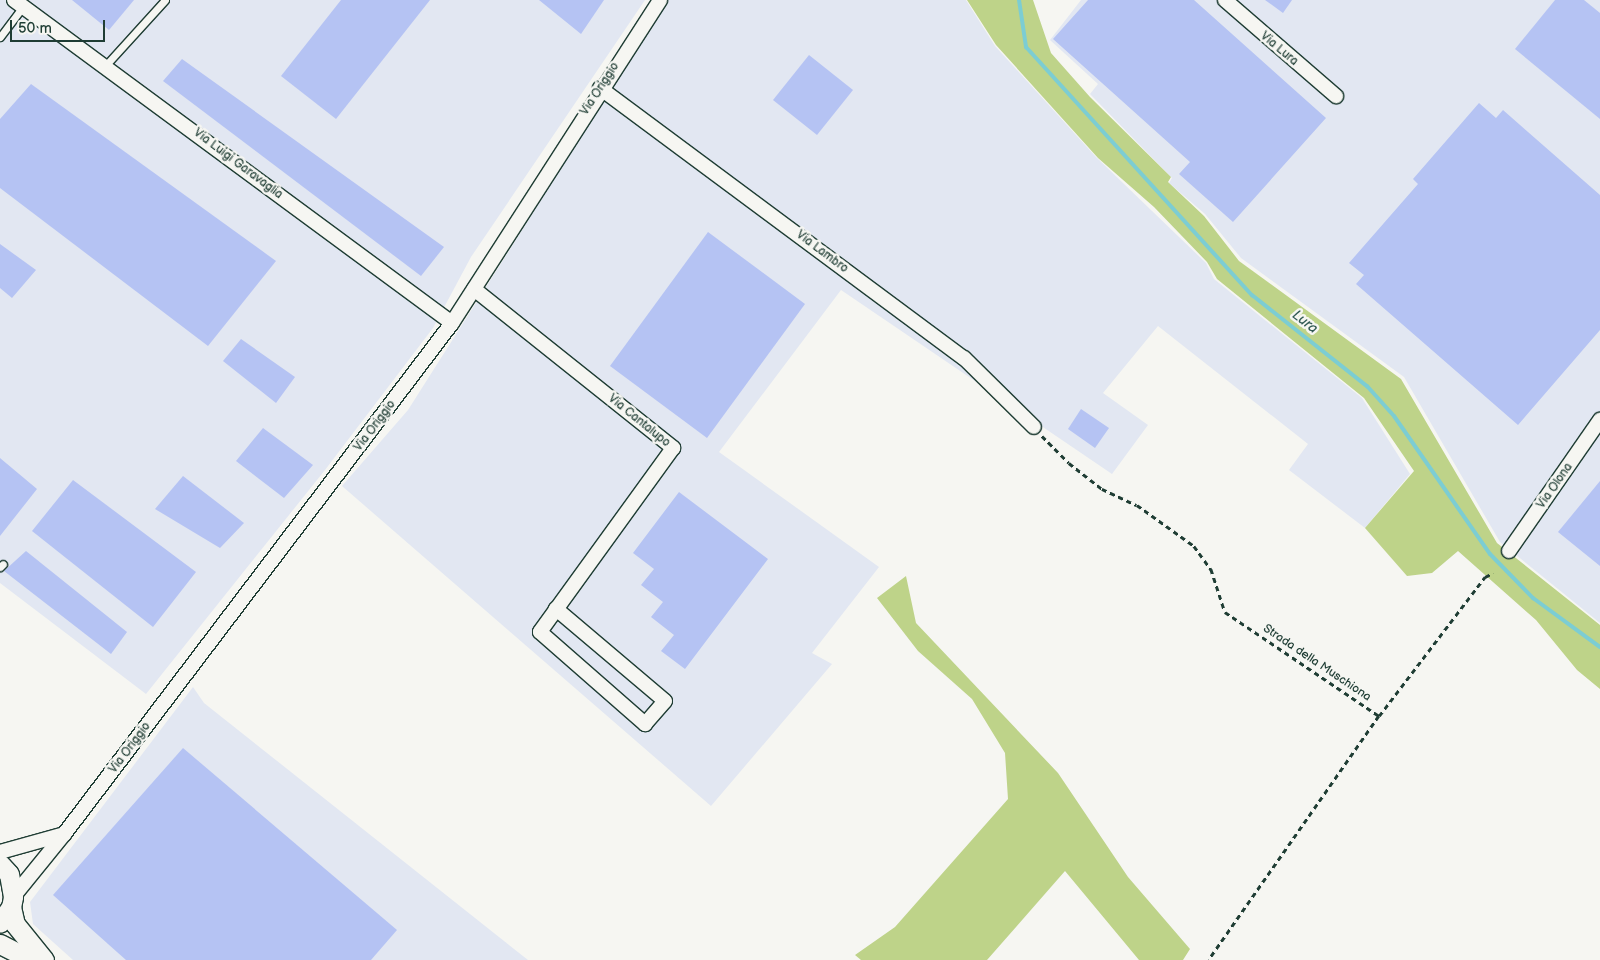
<!DOCTYPE html>
<style>
body{margin:0}
#map{position:relative;width:1600px;height:960px;overflow:hidden;background:#f6f6f2;font-family:"Balsamiq Sans",sans-serif}
div>[style]{position:absolute}
[style*='--x']{left:calc(var(--x)*1px);top:calc(var(--y)*1px);width:calc(var(--w)*1px);rotate:calc(var(--a)*1deg)}
.built>*{inset:0;background:#e2e7f2}
.green>*{inset:0;background:#bed389}
.stream>*{height:4px;margin:-2px;padding:0 2px;transform-origin:2px;border-radius:2px;background:#7ccdd3}
.building>*{inset:0;background:#b5c3f3}
.path>*{height:2.5px;margin-top:-1.25px;transform-origin:0;background:repeating-linear-gradient(90deg,#1f3d34 0 5px,transparent 0 9px)}
.roads{filter:drop-shadow(1px 0 #1f3d34) drop-shadow(-1px 0 #1f3d34) drop-shadow(0 1px #1f3d34) drop-shadow(0 -1px #1f3d34)}
.lane>*{height:7px;margin:-3.5px;padding:0 3.5px;transform-origin:3.5px;border-radius:3.5px;background:#f6f6f2}
.street>*{height:14px;margin:-7px;padding:0 7px;transform-origin:7px;border-radius:7px;background:#f6f6f2}
.secondary>*{height:19px;margin:-9.5px;padding:0 9.5px;transform-origin:9.5px;border-radius:9.5px;background:#f6f6f2}
span{translate:-50% -50%;white-space:nowrap;text-align:center;line-height:1.15;-webkit-text-stroke:5px #f6f6f2;paint-order:stroke}
.street-label{font-size:12px;color:#1f3d34}
.water-label{font-size:14px;color:#325a54;font-style:italic}
.scale{position:absolute;left:10px;top:20px;width:95px;height:22px;box-sizing:border-box;border:2px solid #1f3d34;border-top:0;padding-left:6px;font-size:15px;line-height:18px;white-space:nowrap;color:#1f3d34;-webkit-text-stroke:4px #f6f6f2;paint-order:stroke}
</style>
<div id="map">
<div class="built">
<div style="clip-path:polygon(0 0,645px 0,471px 257px,433px 328px,325px 470px,146px 694px,0 583px)"></div>
<div style="clip-path:polygon(668px 0,966px 0,995px 46px,1096px 157px,1206px 263px,1214px 279px,1362px 398px,1410px 474px,1365px 528px,1289px 470px,1308px 444px,1158px 326px,1103px 393px,1148px 425px,1112px 474px,841px 290px,719px 452px,879px 567px,812px 653px,832px 664px,711px 806px,342px 486px,408px 410px)"></div>
<div style="clip-path:polygon(1081px 0,1600px 0,1600px 623px,1500px 542px,1404px 377px,1241px 258px,1205px 214px,1169px 183px,1172px 178px,1090px 94px,1098px 84px,1050px 40px)"></div>
<div style="clip-path:polygon(193px 687px,204px 703px,528px 960px,73px 960px,33px 924px,30px 902px)"></div>
</div>
<div class="green">
<div style="clip-path:polygon(967px 0,1033px 0,1051px 53px,1090px 97px,1171px 177px,1168px 182px,1204px 216px,1239px 261px,1401px 379px,1497px 543px,1600px 625px,1600px 689px,1577px 670px,1536px 620px,1458px 551px,1432px 573px,1407px 576px,1365px 528px,1414px 471px,1364px 398px,1217px 279px,1207px 262px,1154px 207px,1098px 158px,996px 45px)"></div>
<div style="clip-path:polygon(906px 576px,916px 623px,1058px 773px,1128px 877px,1190px 949px,1183px 960px,1139px 960px,1065px 871px,987px 960px,861px 960px,855px 955px,895px 927px,1008px 799px,1005px 753px,972px 699px,918px 651px,877px 598px)"></div>
</div>
<div class="stream">
<div style="--x:1019;--y:0;--w:48;--a:81.5"></div>
<div style="--x:1026;--y:47;--w:336;--a:47.7"></div>
<div style="--x:1252;--y:295;--w:147;--a:38.4"></div>
<div style="--x:1367;--y:386;--w:40;--a:48"></div>
<div style="--x:1394;--y:416;--w:168;--a:55.2"></div>
<div style="--x:1490;--y:554;--w:62;--a:45.7"></div>
<div style="--x:1533;--y:598;--w:83;--a:36.2"></div>
</div>
<div class="building">
<div style="clip-path:polygon(72px 0,134px 0,109px 30px)"></div>
<div style="clip-path:polygon(341px 0,430px 0,336px 119px,281px 76px)"></div>
<div style="clip-path:polygon(539px 0,604px 0,581px 34px)"></div>
<div style="clip-path:polygon(1088px 0,1194px 0,1326px 118px,1233px 222px,1179px 174px,1190px 162px,1053px 39px)"></div>
<div style="clip-path:polygon(1265px 0,1292px 0,1283px 13px)"></div>
<div style="clip-path:polygon(1555px 0,1584px 0,1600px 13px,1600px 119px,1515px 49px)"></div>
<div style="clip-path:polygon(809px 55px,853px 90px,817px 135px,773px 100px)"></div>
<div style="clip-path:polygon(182px 59px,444px 247px,421px 276px,163px 81px)"></div>
<div style="clip-path:polygon(31px 84px,276px 261px,208px 346px,0 188px,0 119px)"></div>
<div style="clip-path:polygon(1479px 103px,1496px 118px,1503px 110px,1600px 195px,1600px 330px,1518px 425px,1356px 284px,1364px 275px,1349px 263px,1418px 184px,1413px 179px)"></div>
<div style="clip-path:polygon(708px 232px,805px 304px,707px 438px,610px 366px)"></div>
<div style="clip-path:polygon(0 244px,36px 270px,12px 298px,0 288px)"></div>
<div style="clip-path:polygon(241px 339px,295px 377px,276px 403px,223px 361px)"></div>
<div style="clip-path:polygon(1081px 409px,1109px 428px,1095px 448px,1068px 429px)"></div>
<div style="clip-path:polygon(263px 428px,313px 465px,284px 498px,236px 461px)"></div>
<div style="clip-path:polygon(0 458px,37px 489px,0 536px)"></div>
<div style="clip-path:polygon(183px 476px,244px 523px,220px 548px,155px 509px)"></div>
<div style="clip-path:polygon(73px 480px,196px 572px,153px 627px,32px 531px)"></div>
<div style="clip-path:polygon(1600px 481px,1600px 566px,1558px 532px)"></div>
<div style="clip-path:polygon(679px 492px,768px 559px,685px 669px,661px 651px,674px 635px,651px 617px,663px 602px,641px 585px,654px 569px,633px 553px)"></div>
<div style="clip-path:polygon(26px 551px,127px 632px,111px 654px,4px 571px)"></div>
<div style="clip-path:polygon(183px 748px,397px 930px,371px 960px,126px 960px,53px 895px)"></div>
</div>
<div class="path">
<div style="--x:1042;--y:436;--w:38;--a:45"></div>
<div style="--x:1069;--y:463;--w:42;--a:38.2"></div>
<div style="--x:1102;--y:489;--w:38;--a:25"></div>
<div style="--x:1137;--y:505;--w:70;--a:35.7"></div>
<div style="--x:1194;--y:546;--w:29;--a:54"></div>
<div style="--x:1211;--y:569;--w:45;--a:72"></div>
<div style="--x:1225;--y:612;--w:186;--a:34"></div>
<div style="--x:1379;--y:716;--w:297;--a:124.9"></div>
<div style="--x:1379;--y:716;--w:175;--a:-52.7"></div>
<div style="--x:1485;--y:577;--w:9;--a:-27"></div>
</div>
<div class="roads">
<div class="lane">
<div style="--x:0;--y:37;--w:39;--a:-53"></div>
<div style="--x:105;--y:66;--w:89;--a:-47.7"></div>
<div style="--x:0;--y:567;--w:4;--a:-45"></div>
</div>
<div class="street">
<div style="--x:14;--y:0;--w:544;--a:36.41"></div>
<div style="--x:1225;--y:0;--w:147;--a:40.9"></div>
<div style="--x:600;--y:88;--w:453;--a:36.6"></div>
<div style="--x:964;--y:358;--w:98;--a:44.6"></div>
<div style="--x:474;--y:289;--w:255;--a:38.6"></div>
<div style="--x:673;--y:448;--w:227;--a:125.9"></div>
<div style="--x:540;--y:632;--w:140;--a:41.2"></div>
<div style="--x:645;--y:724;--w:30;--a:-49"></div>
<div style="--x:665;--y:701;--w:143;--a:-139.8"></div>
<div style="--x:1509;--y:551;--w:160;--a:-55.2"></div>
<div style="--x:0;--y:852;--w:67;--a:-15.5"></div>
<div style="--x:13;--y:897;--w:82;--a:-50.9"></div>
<div style="--x:65;--y:833;--w:640;--a:-52.81"></div>
<div style="--x:452;--y:323;--w:384;--a:-57.2"></div>
</div>
<div class="secondary">
<div style="--x:0;--y:864;--w:13;--a:48"></div>
<div style="--x:9;--y:874;--w:23;--a:80"></div>
<div style="--x:13;--y:897;--w:10;--a:101"></div>
<div style="--x:11;--y:907;--w:19;--a:125"></div>
<div style="--x:11;--y:907;--w:17;--a:77"></div>
<div style="--x:15;--y:924;--w:46;--a:51.1"></div>
<div style="--x:0;--y:944;--w:36;--a:27"></div>
</div>
</div>
<div class="street-label">
<span style="left:1279px;top:49px;rotate:40deg">Via Lura</span>
<span style="left:600px;top:89px;rotate:-57deg">Via Origgio</span>
<span style="left:238px;top:164px;rotate:37deg">Via Luigi Garavaglia</span>
<span style="left:822px;top:252px;rotate:37deg">Via Lambro</span>
<span style="left:639px;top:421px;rotate:39deg">Via Cantalupo</span>
<span style="left:375px;top:426px;rotate:-53deg">Via Origgio</span>
<span style="left:1555px;top:486px;rotate:-55deg">Via Olona</span>
<span style="left:1317px;top:663px;rotate:34deg">Strada della Muschiona</span>
<span style="left:130px;top:748px;rotate:-53deg">Via Origgio</span>
</div>
<div class="water-label">
<span style="left:1305px;top:322px;rotate:38deg">Lura</span>
</div>
<div class="scale">50 m</div>
</div>
